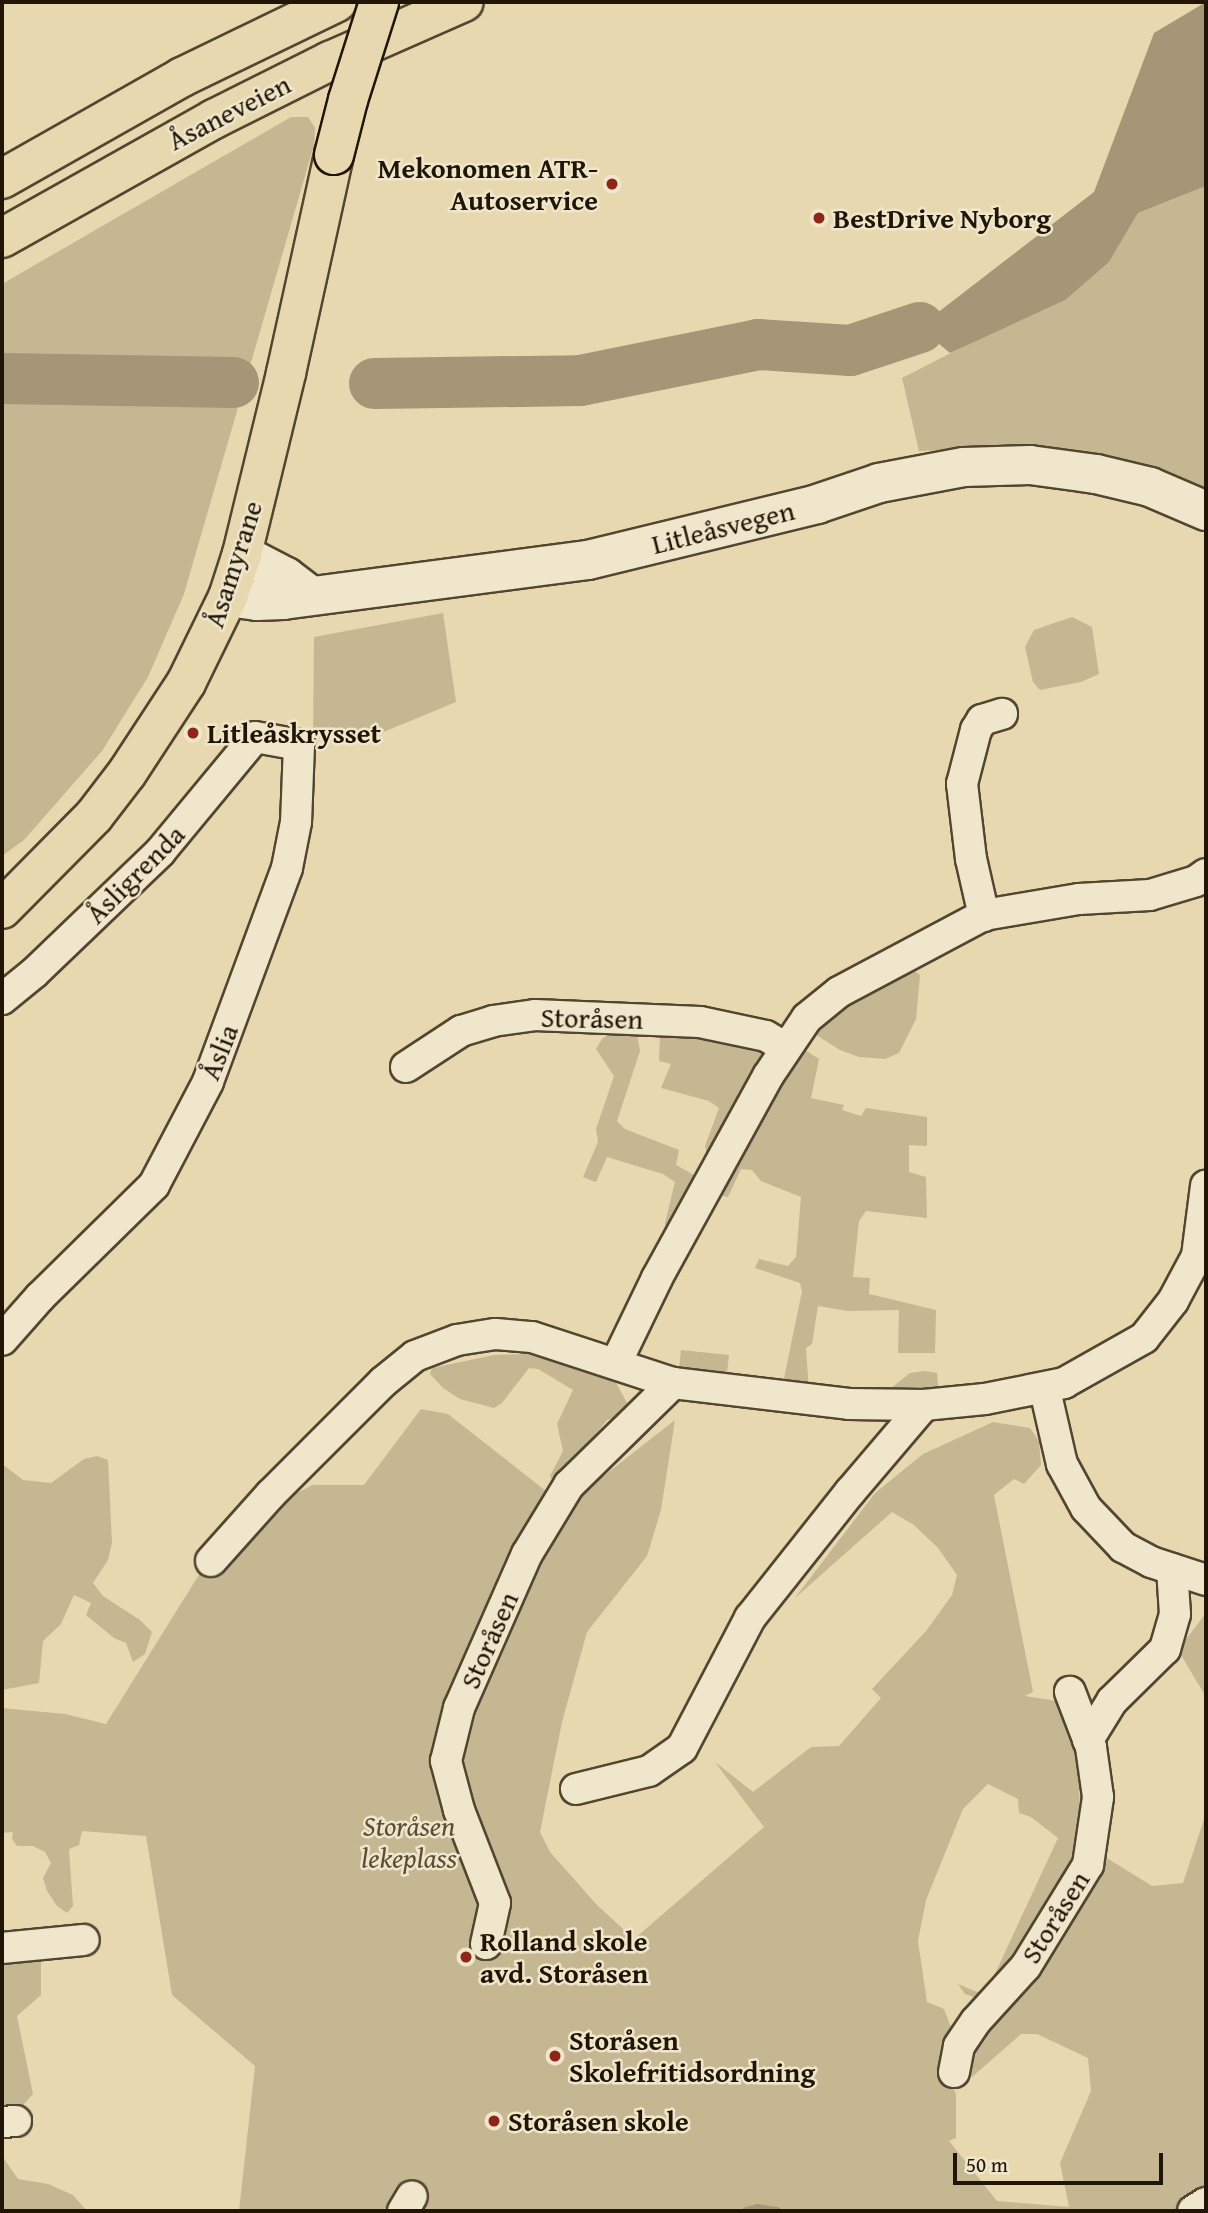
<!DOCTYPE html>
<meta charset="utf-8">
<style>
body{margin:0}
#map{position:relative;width:1208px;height:2213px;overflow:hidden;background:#e7d8af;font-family:"Gentium Book Plus",serif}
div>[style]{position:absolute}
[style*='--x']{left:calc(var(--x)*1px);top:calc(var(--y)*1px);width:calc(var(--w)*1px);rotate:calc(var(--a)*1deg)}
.green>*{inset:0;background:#c5b792}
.water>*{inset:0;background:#a49676}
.stream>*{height:9px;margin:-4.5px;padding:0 4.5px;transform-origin:4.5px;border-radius:4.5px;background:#a49676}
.river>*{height:51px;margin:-25.5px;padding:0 25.5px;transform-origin:25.5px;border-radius:25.5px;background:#a49676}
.roads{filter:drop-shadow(2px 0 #524631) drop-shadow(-2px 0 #524631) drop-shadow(0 2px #524631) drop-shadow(0 -2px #524631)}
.street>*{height:30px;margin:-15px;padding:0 15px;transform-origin:15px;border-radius:15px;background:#efe6cb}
.secondary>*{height:38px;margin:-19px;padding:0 19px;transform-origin:19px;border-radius:19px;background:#efe6cb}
.primary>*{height:38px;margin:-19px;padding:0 19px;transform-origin:19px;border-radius:19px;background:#e7d8af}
.highway>*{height:38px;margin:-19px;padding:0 19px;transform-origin:19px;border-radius:19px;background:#e7d8af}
.bridges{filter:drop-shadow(2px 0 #211507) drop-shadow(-2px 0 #211507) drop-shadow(0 2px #211507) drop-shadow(0 -2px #211507)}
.primary-bridge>*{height:38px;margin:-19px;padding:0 19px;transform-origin:19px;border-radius:19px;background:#e7d8af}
.dots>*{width:19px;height:19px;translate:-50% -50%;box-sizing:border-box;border:4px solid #efe6cb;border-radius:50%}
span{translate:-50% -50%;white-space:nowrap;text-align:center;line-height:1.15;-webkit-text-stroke:5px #efe6cb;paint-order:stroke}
.street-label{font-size:28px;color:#211507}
.poi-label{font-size:28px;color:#211507;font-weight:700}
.right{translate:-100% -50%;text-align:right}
.left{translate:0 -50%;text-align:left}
.park-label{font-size:28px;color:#5a4e38;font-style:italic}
.frame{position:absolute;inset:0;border:4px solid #211507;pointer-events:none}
.scale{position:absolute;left:953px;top:2153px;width:210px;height:32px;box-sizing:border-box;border:4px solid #211507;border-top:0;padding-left:9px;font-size:21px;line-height:24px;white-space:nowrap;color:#211507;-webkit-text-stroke:5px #efe6cb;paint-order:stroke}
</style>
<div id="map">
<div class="green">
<div style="clip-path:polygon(291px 117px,308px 117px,315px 128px,314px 145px,184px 594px,148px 677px,102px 751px,24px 840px,2px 856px,2px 284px)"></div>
<div style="clip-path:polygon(1206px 186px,1206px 488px,1163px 477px,1100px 454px,1007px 447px,919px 451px,902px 378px,986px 335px,1109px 262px,1138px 213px)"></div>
<div style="clip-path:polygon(443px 613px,456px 702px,369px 738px,313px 738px,314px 637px)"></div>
<div style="clip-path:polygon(1072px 617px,1092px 627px,1099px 674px,1081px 682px,1040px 690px,1033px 682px,1025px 647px,1034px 630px)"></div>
<div style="clip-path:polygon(908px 966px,920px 975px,916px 1019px,899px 1053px,885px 1059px,859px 1057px,840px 1050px,813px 1033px,829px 1009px)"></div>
<div style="clip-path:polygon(668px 1029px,748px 1041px,767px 1054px,667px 1244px,665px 1223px,675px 1182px,663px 1174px,607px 1157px,596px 1182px,583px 1177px,598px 1142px,596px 1129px,614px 1076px,596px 1049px,602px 1039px,612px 1032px,637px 1034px,640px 1051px,617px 1121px,625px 1129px,679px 1150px,676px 1165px,694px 1175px,707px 1155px,705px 1146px,719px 1108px,709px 1101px,661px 1088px,671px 1064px,659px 1061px,660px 1037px)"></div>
<div style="clip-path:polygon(802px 1048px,819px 1059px,811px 1098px,844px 1105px,842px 1110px,861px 1116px,866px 1108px,927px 1117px,927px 1146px,909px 1145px,909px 1172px,926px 1177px,927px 1218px,866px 1211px,859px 1221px,853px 1277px,870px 1278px,869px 1294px,936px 1310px,935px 1353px,898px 1353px,899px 1310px,848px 1311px,818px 1306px,812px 1344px,806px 1348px,809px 1391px,885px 1393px,910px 1373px,925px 1371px,937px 1373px,938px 1386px,930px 1396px,781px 1393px,802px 1291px,800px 1283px,755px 1268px,759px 1259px,788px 1266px,796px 1257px,801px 1197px,761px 1181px,752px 1170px,741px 1169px,728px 1197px,719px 1195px,737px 1155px)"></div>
<div style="clip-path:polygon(681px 1350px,729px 1355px,726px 1382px,679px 1369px)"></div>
<div style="clip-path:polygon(526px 1354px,614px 1379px,627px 1403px,624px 1414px,607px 1420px,555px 1486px,550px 1476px,563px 1451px,557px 1424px,573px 1390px,538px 1369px,529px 1368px,502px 1403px,494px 1408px,460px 1399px,443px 1388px,430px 1374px,432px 1368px,494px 1355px)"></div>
<div style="clip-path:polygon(421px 1409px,448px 1414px,551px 1495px,559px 1511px,675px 1420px,661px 1510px,647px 1556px,587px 1632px,562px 1722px,540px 1832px,550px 1852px,597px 1905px,634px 1939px,764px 1827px,715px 1762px,753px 1792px,811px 1747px,839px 1746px,881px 1698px,872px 1689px,926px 1631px,952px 1595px,957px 1575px,938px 1548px,914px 1525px,892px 1512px,795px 1598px,875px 1493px,923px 1454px,993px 1422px,1030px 1428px,1039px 1441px,1041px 1465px,1024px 1484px,1014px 1479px,994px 1495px,1033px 1692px,1025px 1696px,1063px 1702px,1078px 1766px,1082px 1853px,1003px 1986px,982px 2000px,965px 1994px,958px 1984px,977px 1992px,988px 1989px,1058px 1838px,1031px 1817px,1019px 1813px,1018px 1799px,988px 1784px,963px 1809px,926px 1900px,918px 1941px,927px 2002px,944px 2009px,954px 2035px,950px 2081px,956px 2094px,956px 2138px,949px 2141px,997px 2201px,1069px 2207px,1060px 2163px,1091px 2091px,1088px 2058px,1037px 2034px,1021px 2034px,972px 2077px,966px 2073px,966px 2059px,1013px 2002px,1102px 1855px,1152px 1886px,1183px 1883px,1206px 1813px,1206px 2198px,1182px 2211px,239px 2211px,255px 2066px,172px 1995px,146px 1836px,82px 1831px,79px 1845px,69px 1849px,73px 1906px,67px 1913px,57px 1906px,47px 1891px,43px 1878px,51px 1863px,45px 1852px,33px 1846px,17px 1846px,12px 1839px,13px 1832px,2px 1833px,2px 1708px,65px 1714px,106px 1724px,230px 1525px,313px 1485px,364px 1485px)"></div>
<div style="clip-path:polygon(97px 1456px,108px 1460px,112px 1543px,108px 1560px,93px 1583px,103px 1596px,140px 1620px,152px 1632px,145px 1654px,133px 1662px,126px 1643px,114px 1638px,86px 1615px,91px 1603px,74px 1595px,61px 1624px,43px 1641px,39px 1683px,2px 1690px,2px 1468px,5px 1466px,23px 1480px,51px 1483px,84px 1459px)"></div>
<div style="clip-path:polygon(1206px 1613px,1206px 1697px,1178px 1650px)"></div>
<div style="clip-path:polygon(41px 1954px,41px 1995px,17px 2016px,33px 2094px,15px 2114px,2px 2114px,2px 1960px)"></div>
<div style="clip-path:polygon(2px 2156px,18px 2179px,48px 2184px,73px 2195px,87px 2211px,2px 2211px)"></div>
</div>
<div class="water">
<div style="clip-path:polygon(1206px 2px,1206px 186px,1138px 213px,1109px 262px,1065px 300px,950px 353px,919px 327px,1094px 192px,1154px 33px)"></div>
</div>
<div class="stream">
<div style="--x:746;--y:2211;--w:11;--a:-15"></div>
<div style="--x:757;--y:2208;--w:20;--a:9"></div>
</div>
<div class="river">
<div style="--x:2;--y:378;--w:231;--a:1"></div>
<div style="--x:374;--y:383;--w:206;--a:-0.8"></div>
<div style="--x:580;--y:380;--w:182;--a:-11.4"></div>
<div style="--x:758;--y:344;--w:92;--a:3.7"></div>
<div style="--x:850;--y:350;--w:73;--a:-18.4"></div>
</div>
<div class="roads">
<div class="street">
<div style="--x:984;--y:916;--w:58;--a:-102.8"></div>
<div style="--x:971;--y:859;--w:76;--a:-96.8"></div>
<div style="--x:962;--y:784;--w:56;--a:-75.5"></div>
<div style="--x:976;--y:730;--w:12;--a:-59"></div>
<div style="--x:982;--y:720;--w:21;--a:-17"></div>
<div style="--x:2;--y:999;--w:41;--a:-39.1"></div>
<div style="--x:34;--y:973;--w:175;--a:-43.8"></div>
<div style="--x:160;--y:852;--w:149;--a:-50.4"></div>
<div style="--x:255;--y:737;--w:45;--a:10.3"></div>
<div style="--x:299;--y:745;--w:77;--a:92.2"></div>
<div style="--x:296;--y:822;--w:47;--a:101.1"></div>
<div style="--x:287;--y:868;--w:228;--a:110.3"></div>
<div style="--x:208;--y:1082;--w:116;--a:117.7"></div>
<div style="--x:154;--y:1185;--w:160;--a:135.5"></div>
<div style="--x:40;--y:1297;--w:57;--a:131.5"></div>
<div style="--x:406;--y:1067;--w:66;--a:-33.2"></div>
<div style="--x:461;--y:1031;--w:34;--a:-17"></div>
<div style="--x:493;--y:1021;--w:42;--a:-8.1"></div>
<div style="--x:535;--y:1015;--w:165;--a:2.4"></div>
<div style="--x:700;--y:1022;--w:67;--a:12"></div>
<div style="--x:766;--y:1036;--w:23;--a:31"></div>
<div style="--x:616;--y:1363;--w:94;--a:-64.2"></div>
<div style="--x:657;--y:1278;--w:230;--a:-61.2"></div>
<div style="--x:768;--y:1076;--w:70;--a:-56.1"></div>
<div style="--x:807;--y:1018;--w:41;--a:-39.1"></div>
<div style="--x:839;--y:992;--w:164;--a:-28"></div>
<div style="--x:984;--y:915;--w:96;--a:-9.6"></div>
<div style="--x:1079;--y:899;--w:71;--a:-3.2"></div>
<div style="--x:1150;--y:895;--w:48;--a:-16.9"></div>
<div style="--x:1196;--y:881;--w:12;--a:-35"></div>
<div style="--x:1045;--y:1390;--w:76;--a:77.1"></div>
<div style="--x:1062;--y:1464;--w:50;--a:61.4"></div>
<div style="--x:1086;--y:1508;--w:54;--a:46.5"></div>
<div style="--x:1123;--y:1547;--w:32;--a:28"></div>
<div style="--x:1151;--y:1562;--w:58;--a:18.1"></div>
<div style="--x:211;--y:1561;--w:89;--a:-48.2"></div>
<div style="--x:270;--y:1495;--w:160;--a:-45"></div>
<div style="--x:383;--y:1382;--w:41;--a:-39.1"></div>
<div style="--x:415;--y:1356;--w:45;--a:-20.9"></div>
<div style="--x:457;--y:1340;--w:39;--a:-9"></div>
<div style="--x:496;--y:1334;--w:36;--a:5"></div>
<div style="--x:532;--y:1337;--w:148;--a:18.1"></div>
<div style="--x:673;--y:1383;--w:177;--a:6.8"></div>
<div style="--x:849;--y:1404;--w:75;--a:0.8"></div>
<div style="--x:924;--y:1405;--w:61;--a:-5.6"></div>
<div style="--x:985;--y:1399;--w:81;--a:-11.4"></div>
<div style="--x:1064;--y:1383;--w:92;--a:-29.4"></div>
<div style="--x:1144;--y:1338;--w:47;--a:-51.9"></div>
<div style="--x:1173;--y:1301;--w:51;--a:-61.9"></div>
<div style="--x:1197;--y:1256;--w:71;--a:-82.7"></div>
<div style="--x:1088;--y:1740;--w:46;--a:-58.4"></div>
<div style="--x:1112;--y:1701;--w:74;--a:-44.5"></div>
<div style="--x:1165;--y:1649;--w:36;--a:-74"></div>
<div style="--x:1175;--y:1614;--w:45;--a:-93.8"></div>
<div style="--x:576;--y:1789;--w:75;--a:-13.9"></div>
<div style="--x:649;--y:1771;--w:40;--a:-34.9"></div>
<div style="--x:682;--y:1748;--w:147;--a:-62.4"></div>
<div style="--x:750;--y:1618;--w:161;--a:-51.6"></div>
<div style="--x:850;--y:1492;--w:114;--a:-49.6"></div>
<div style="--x:486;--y:1944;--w:42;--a:-77.6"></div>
<div style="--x:495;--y:1903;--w:100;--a:-111.2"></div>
<div style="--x:459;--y:1810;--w:51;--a:-104.9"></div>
<div style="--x:446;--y:1761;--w:55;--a:-76.2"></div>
<div style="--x:459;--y:1708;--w:168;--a:-66.2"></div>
<div style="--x:527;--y:1554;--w:81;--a:-58.7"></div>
<div style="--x:569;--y:1485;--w:146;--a:-44.4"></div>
<div style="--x:2;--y:1948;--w:82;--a:-5.6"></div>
<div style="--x:954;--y:2072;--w:26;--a:-79"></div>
<div style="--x:959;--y:2046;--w:30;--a:-56"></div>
<div style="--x:976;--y:2021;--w:74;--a:-47.7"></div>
<div style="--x:1026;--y:1966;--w:119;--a:-58.5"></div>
<div style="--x:1088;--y:1865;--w:69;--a:-81.6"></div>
<div style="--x:1098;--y:1797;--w:50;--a:-98"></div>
<div style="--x:1091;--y:1747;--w:59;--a:-110.9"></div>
<div style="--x:2;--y:2122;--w:14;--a:-4"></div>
<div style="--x:403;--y:2211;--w:17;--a:-59"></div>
<div style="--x:1193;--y:2211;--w:15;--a:-32"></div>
</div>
<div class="secondary">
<div style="--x:242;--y:554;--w:50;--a:27.6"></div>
<div style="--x:286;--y:577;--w:30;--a:37"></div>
<div style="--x:228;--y:597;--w:29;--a:8"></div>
<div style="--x:257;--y:601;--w:26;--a:-2"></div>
<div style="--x:283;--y:600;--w:308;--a:-7.5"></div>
<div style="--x:588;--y:560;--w:236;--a:-13.7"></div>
<div style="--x:817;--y:504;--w:65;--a:-18.7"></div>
<div style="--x:879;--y:483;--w:86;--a:-10.7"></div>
<div style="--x:964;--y:467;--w:66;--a:-1.7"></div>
<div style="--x:1030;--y:465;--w:67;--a:7.8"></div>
<div style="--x:1096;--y:474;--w:56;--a:13.5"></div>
<div style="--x:1150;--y:487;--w:61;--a:23.2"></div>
</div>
<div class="primary">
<div style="--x:2;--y:909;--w:131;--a:-45.3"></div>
<div style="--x:94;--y:816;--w:54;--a:-52.5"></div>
<div style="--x:127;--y:773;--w:108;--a:-56.8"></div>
<div style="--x:186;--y:683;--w:96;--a:-64"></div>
<div style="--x:228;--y:597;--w:45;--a:-72"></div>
<div style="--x:242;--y:554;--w:186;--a:-76.3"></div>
<div style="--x:286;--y:373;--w:223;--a:-77.6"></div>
</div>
<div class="highway">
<div style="--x:2;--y:179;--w:207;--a:-29.5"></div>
<div style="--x:182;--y:77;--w:172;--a:-25.8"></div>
<div style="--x:2;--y:238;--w:243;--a:-29.3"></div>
<div style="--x:214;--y:119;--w:130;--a:-26.6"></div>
<div style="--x:330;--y:61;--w:146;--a:-23.8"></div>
</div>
</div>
<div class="bridges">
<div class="primary-bridge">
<div style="--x:334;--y:155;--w:57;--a:-75.7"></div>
<div style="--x:348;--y:100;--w:103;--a:-72.4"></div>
</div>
</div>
<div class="dots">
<div style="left:612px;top:184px;background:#8f2418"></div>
<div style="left:819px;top:218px;background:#8f2418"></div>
<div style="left:193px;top:733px;background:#8f2418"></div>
<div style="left:466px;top:1957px;background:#8f2418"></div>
<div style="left:555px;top:2056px;background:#8f2418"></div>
<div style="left:494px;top:2121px;background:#8f2418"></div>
</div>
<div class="street-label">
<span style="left:229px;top:112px;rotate:-27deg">Åsaneveien</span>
<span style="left:723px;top:527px;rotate:-14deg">Litleåsvegen</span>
<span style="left:233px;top:564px;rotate:-72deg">Åsamyrane</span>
<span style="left:135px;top:874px;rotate:-45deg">Åsligrenda</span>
<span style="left:592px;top:1018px;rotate:1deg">Storåsen</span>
<span style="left:219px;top:1052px;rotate:-68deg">Åslia</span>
<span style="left:489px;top:1640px;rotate:-66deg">Storåsen</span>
<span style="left:1055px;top:1917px;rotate:-58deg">Storåsen</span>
</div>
<div class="poi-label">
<span class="right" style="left:598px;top:184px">Mekonomen ATR-<br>Autoservice</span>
<span class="left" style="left:833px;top:218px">BestDrive Nyborg</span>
<span class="left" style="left:207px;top:733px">Litleåskrysset</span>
<span class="left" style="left:480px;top:1957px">Rolland skole<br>avd. Storåsen</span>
<span class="left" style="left:569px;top:2056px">Storåsen<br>Skolefritidsordning</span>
<span class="left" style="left:508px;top:2121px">Storåsen skole</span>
</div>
<div class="park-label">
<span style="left:409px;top:1842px">Storåsen<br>lekeplass</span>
</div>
<div class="frame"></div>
<div class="scale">50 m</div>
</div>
